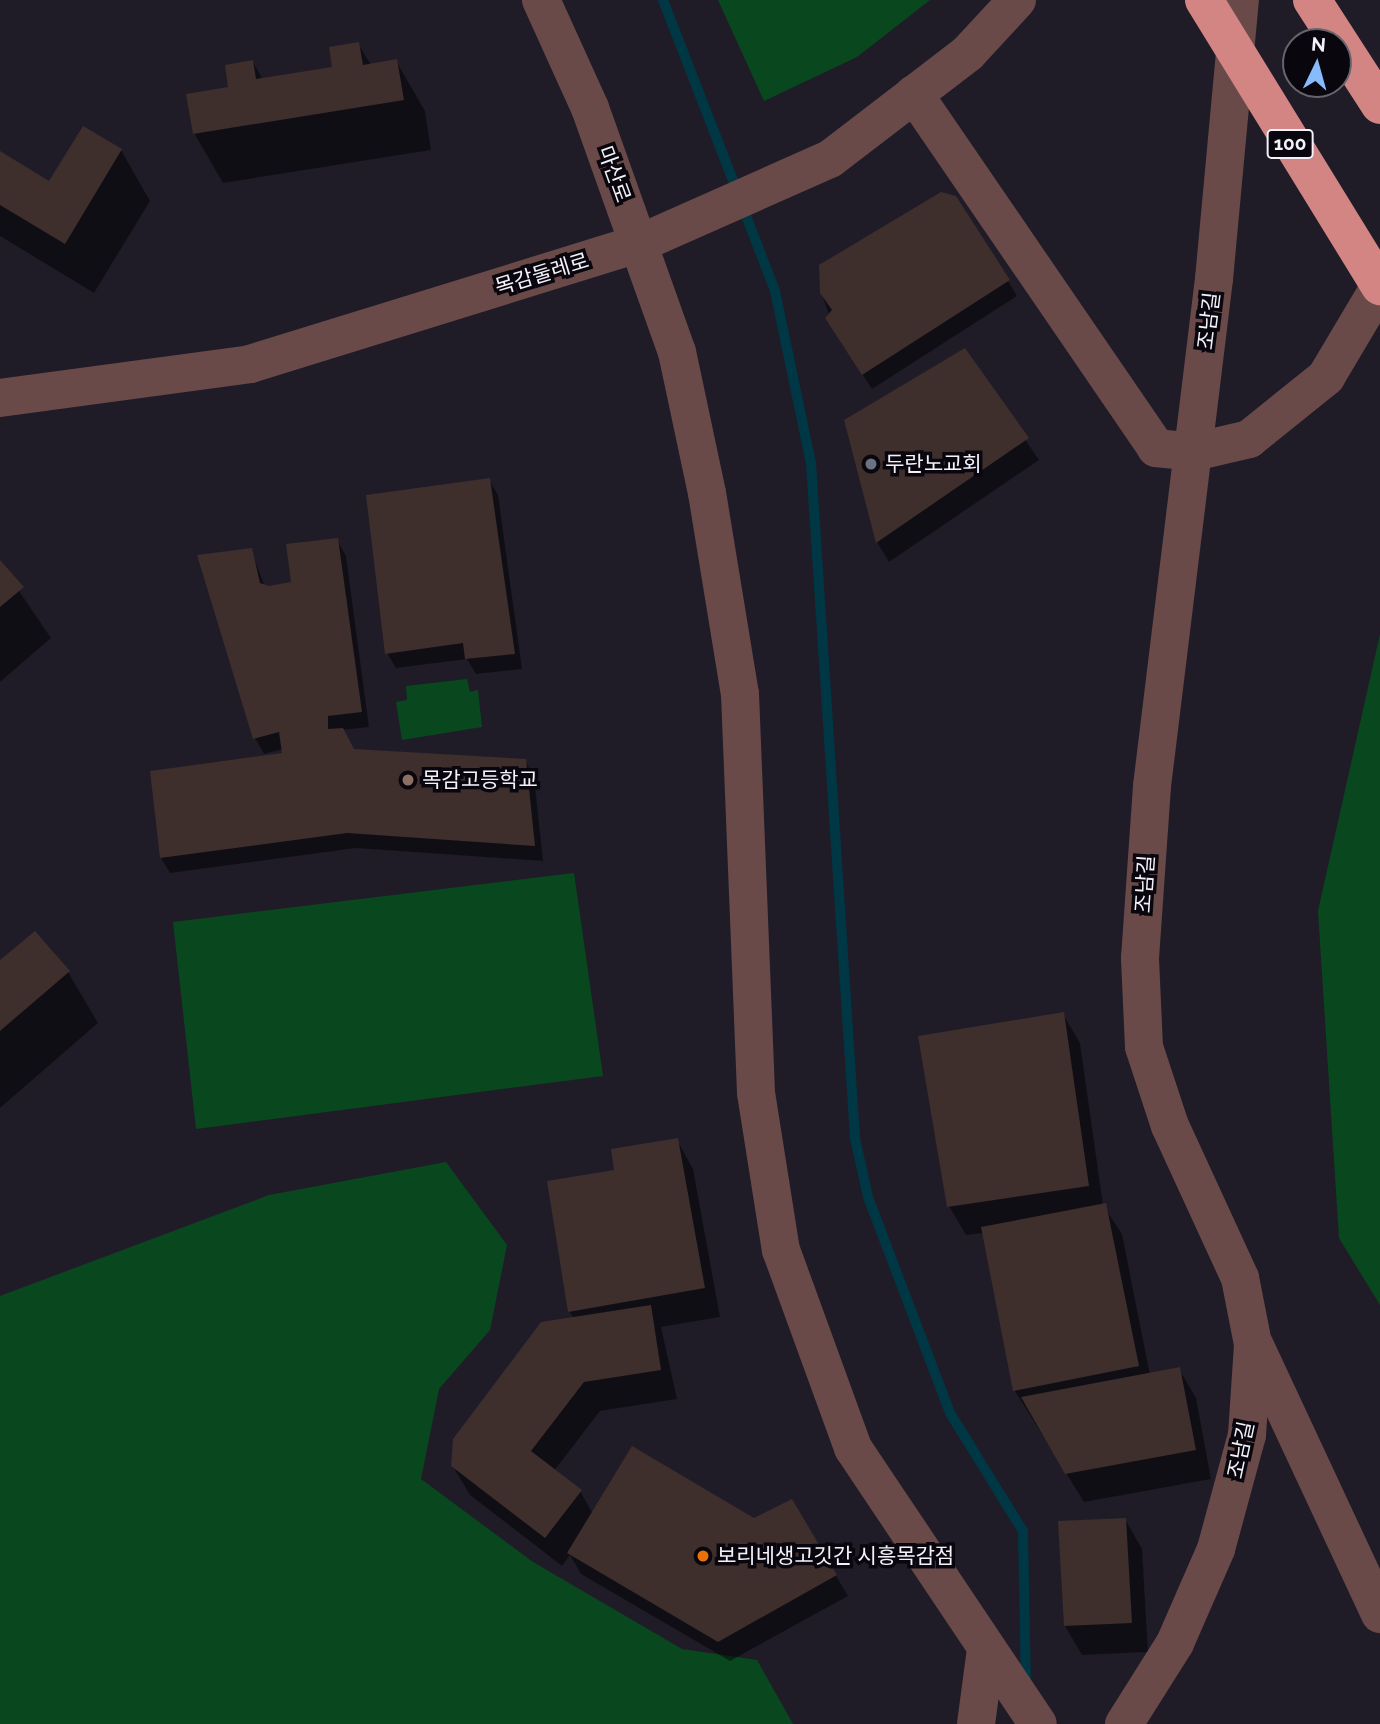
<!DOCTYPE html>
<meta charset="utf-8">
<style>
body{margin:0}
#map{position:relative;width:1380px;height:1724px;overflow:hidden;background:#1f1c28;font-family:Raleway,"Noto Sans KR",sans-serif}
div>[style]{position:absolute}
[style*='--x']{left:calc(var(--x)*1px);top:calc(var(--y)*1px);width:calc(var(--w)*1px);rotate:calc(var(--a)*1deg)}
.green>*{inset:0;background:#09481f}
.shadow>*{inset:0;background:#0007}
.stream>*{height:10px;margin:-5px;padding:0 5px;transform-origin:5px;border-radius:5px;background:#003745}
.building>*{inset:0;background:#3e2e2c}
.minor>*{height:38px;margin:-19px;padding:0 19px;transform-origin:19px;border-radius:19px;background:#6a4a49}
.highway>*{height:38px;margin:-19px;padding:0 19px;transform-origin:19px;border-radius:19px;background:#d38584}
.highway-bridge>*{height:38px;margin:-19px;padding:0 19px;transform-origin:19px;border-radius:19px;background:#d38584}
.dots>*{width:19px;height:19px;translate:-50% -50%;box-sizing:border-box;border:4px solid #09070d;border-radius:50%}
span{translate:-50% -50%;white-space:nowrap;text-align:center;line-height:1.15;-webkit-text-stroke:7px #09070d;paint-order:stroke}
.shield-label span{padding:2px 5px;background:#09070d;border:2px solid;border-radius:5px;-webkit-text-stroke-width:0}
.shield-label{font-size:19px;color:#f3f1fa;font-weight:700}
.street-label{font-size:21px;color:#f3f1fa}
.poi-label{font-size:21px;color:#f3f1fa}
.left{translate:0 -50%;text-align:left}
.north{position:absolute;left:1282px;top:28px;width:70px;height:70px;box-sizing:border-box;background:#09070d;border:2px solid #67656c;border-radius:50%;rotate:5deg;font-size:19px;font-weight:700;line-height:28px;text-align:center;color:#f3f1fa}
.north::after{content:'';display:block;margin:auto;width:24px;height:32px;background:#88bbfc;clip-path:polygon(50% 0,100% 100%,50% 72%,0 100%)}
</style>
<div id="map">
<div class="green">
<div style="clip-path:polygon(718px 0,930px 0,857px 57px,764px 101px)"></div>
<div style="clip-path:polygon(1380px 634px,1380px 1305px,1339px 1238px,1318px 911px)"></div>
<div style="clip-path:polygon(467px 679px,470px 692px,478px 690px,482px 727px,402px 740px,396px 702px,407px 700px,406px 686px)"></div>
<div style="clip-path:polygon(574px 873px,603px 1076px,196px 1129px,173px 922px)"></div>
<div style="clip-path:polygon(446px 1162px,507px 1245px,490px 1330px,439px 1389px,421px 1479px,533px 1562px,682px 1649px,757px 1660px,793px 1724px,0 1724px,0 1296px,269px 1195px)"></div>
</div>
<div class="shadow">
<div style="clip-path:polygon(358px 44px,371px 65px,396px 61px,425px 111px,431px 150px,223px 183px,194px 133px,253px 62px,263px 80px,334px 69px)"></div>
<div style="clip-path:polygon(121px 150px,150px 201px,94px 293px,0 236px,0 153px,50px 183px)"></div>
<div style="clip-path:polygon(1008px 281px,1017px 296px,872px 389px,836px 334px,821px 292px)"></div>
<div style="clip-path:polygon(965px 351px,1039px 460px,889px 562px,877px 542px,846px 421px)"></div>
<div style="clip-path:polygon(489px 480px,498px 495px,522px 669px,476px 674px,467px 659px,396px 668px,387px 653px)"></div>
<div style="clip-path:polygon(337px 540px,346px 556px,369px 727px,342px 730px,353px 751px,525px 761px,534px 776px,543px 861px,356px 848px,170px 873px,161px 858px,284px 755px,283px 749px,264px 754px,255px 738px,251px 550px,265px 587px,293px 584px)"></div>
<div style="clip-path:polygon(0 563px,51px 638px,0 682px)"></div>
<div style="clip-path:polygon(0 962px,68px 972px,98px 1023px,0 1108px)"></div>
<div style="clip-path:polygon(1063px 1014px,1080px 1043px,1103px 1205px,1122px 1234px,1150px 1375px,1179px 1369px,1196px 1398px,1211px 1479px,1084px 1502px,1015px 1391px,983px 1233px,966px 1235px,949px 1206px)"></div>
<div style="clip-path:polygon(677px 1140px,693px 1169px,720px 1317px,661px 1327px,677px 1399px,600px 1411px,554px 1471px,580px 1491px,593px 1514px,754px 1520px,792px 1501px,848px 1596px,730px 1661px,581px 1574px,570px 1555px,562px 1566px,470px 1495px,452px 1465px,574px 1319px,569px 1311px,616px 1171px)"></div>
<div style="clip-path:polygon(1125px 1519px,1142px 1549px,1148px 1652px,1082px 1655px,1065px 1626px)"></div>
</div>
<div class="stream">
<div style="--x:663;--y:0;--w:205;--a:68.8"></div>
<div style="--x:742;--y:205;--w:92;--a:69"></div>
<div style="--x:775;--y:291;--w:176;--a:78.2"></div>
<div style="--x:811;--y:463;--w:676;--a:86.27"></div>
<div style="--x:855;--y:1138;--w:60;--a:77.6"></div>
<div style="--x:868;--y:1197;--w:231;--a:69.2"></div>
<div style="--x:950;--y:1413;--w:139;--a:58.3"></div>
<div style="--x:1023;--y:1531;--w:150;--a:88.9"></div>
</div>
<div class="building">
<div style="clip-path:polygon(359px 42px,363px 65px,397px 59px,404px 100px,193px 134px,186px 94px,228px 87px,225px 65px,253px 60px,256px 79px,332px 67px,329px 47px)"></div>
<div style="clip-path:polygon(83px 126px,122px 149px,65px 244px,0 205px,0 151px,49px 181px)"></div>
<div style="clip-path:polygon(941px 192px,956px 196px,1010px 280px,862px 375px,825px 318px,832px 310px,820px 293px,819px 265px)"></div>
<div style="clip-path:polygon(965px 348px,1029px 438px,876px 543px,844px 420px)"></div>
<div style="clip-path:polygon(490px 478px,515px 654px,465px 659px,463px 643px,385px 654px,366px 495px)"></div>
<div style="clip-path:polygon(338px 538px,362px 712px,328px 716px,328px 729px,343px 728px,354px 749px,526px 759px,535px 846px,347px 833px,160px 858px,150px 771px,282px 753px,279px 732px,253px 739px,197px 555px,252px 548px,260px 583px,269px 586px,291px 582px,286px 544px)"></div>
<div style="clip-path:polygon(0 560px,24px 587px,0 607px)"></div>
<div style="clip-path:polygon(35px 931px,70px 971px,0 1031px,0 960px)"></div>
<div style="clip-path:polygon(1064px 1012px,1089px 1186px,947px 1207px,918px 1036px)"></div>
<div style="clip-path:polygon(678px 1138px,705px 1288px,568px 1312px,547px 1181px,614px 1170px,611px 1149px)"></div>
<div style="clip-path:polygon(1106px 1203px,1139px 1366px,1013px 1391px,981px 1227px)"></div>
<div style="clip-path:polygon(651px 1305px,661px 1370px,584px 1382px,531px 1451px,582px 1490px,545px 1538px,451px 1466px,453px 1439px,541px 1322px)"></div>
<div style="clip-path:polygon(1180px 1367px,1196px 1450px,1065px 1474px,1021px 1397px)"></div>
<div style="clip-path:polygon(632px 1446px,754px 1518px,792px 1499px,837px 1575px,718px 1642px,567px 1553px)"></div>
<div style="clip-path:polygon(1126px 1518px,1132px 1623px,1064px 1626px,1058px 1521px)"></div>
</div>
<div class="minor">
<div style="--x:541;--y:0;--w:119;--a:65.6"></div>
<div style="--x:590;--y:108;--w:259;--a:70.4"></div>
<div style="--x:677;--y:352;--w:144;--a:78"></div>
<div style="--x:707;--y:493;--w:204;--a:80.7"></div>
<div style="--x:740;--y:694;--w:399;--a:87.7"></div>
<div style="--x:756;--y:1093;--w:159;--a:81"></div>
<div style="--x:781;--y:1250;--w:211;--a:70"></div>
<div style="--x:853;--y:1448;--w:332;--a:56.2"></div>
<div style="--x:914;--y:94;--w:429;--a:55.6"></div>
<div style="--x:1156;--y:448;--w:38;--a:6"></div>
<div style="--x:1194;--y:452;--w:57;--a:-13.3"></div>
<div style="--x:1249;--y:439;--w:99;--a:-38.8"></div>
<div style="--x:1326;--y:377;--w:106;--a:-59.3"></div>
<div style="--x:0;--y:398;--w:252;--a:-7.7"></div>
<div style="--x:250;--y:364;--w:406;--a:-17.2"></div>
<div style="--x:638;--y:244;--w:210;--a:-23.9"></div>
<div style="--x:830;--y:159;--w:174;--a:-37.5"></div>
<div style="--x:968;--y:53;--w:72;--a:-47.2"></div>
<div style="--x:1255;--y:1346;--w:296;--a:65"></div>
<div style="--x:976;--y:1724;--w:76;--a:-82.4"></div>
<div style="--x:1124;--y:1724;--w:96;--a:-57.8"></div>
<div style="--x:1175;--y:1643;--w:103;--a:-66.4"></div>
<div style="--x:1216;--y:1549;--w:118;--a:-74.8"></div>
<div style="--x:1247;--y:1435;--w:91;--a:-86.2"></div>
<div style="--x:1253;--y:1344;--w:67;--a:-101.1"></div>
<div style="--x:1240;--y:1278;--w:167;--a:-114.7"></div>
<div style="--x:1170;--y:1126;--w:83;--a:-108.2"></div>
<div style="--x:1144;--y:1047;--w:89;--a:-92.6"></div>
<div style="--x:1140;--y:958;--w:172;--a:-86"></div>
<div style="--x:1152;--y:786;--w:511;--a:-83.03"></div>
<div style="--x:1214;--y:279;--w:280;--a:-84.7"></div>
</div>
<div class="highway">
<div style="--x:1312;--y:0;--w:125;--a:57.1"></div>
</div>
<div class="highway-bridge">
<div style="--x:1204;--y:0;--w:336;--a:58.4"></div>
</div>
<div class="dots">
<div style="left:871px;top:464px;background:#6b7280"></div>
<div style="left:408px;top:780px;background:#8d6e63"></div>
<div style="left:703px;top:1556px;background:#e8710a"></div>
</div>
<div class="shield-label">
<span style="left:1290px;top:144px">100</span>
</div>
<div class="street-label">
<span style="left:614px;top:174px;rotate:70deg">마산로</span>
<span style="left:542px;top:274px;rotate:-17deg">목감둘레로</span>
<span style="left:1209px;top:321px;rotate:-83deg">조남길</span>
<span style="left:1145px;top:884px;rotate:-86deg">조남길</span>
<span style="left:1241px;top:1450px;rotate:-78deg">조남길</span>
</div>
<div class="poi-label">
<span class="left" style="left:885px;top:464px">두란노교회</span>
<span class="left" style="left:422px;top:780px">목감고등학교</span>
<span class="left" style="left:717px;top:1556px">보리네생고깃간 시흥목감점</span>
</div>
<div class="north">N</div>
</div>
